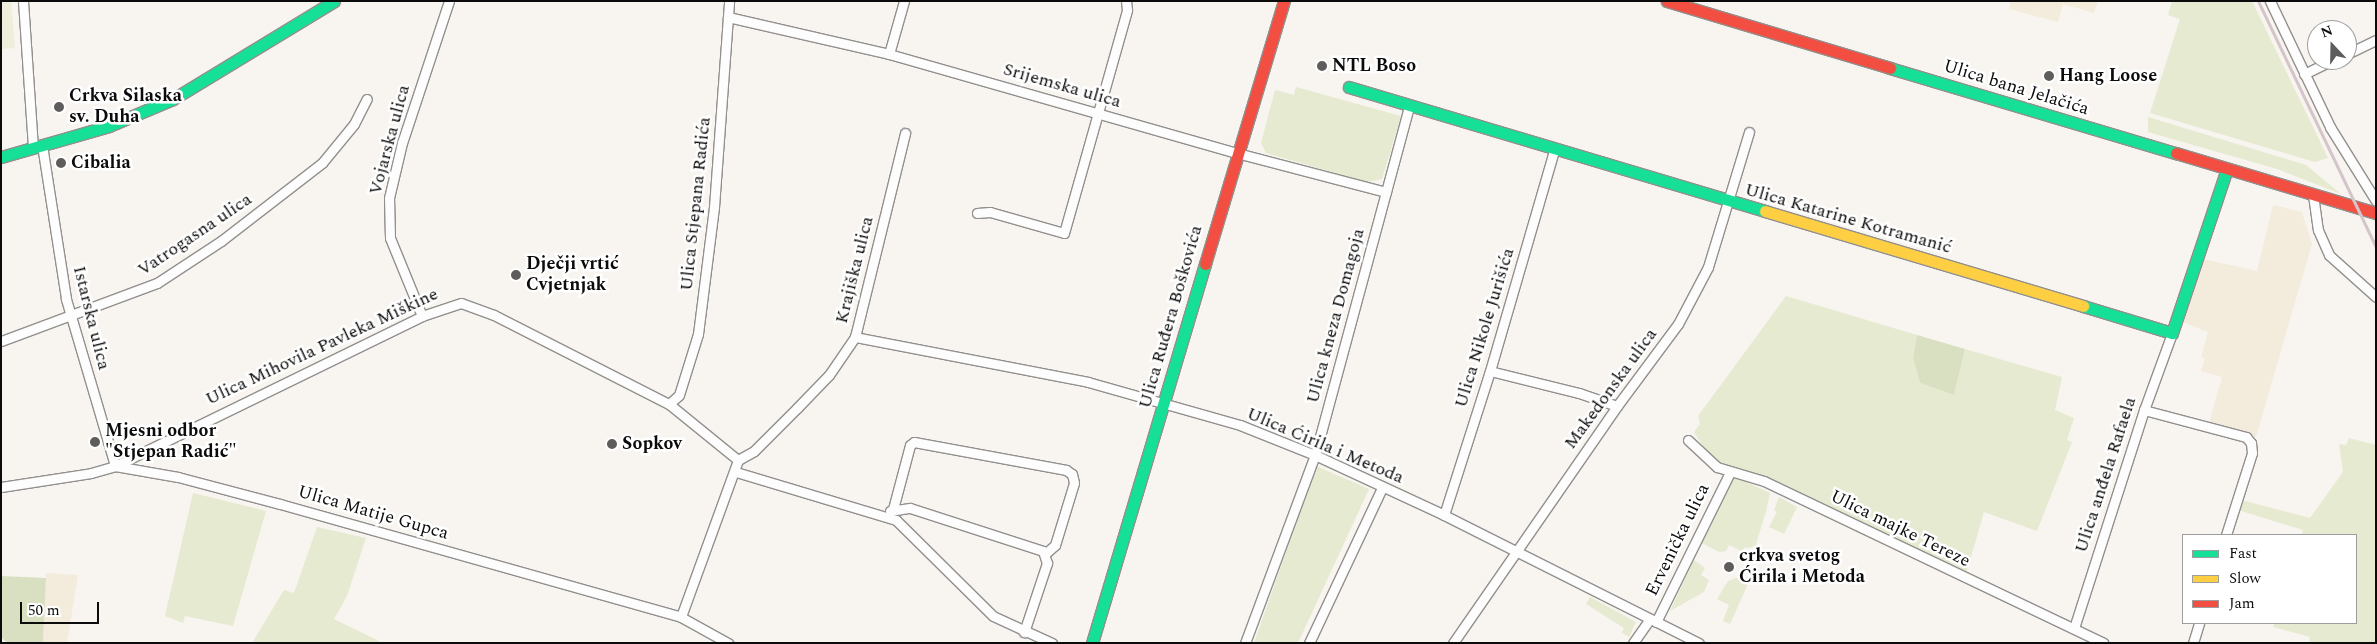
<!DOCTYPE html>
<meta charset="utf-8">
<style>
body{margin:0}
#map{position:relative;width:2377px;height:644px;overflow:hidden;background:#f8f4ef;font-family:Spectral,serif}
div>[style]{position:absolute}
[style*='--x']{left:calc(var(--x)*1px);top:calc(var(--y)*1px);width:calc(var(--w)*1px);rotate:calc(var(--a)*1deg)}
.farmland>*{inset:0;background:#f3ecdd}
.green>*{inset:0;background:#e6ead1}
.forest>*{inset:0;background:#d9e0c1}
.pitch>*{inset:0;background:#eeeedb}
.roads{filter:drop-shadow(1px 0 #92908e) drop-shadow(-1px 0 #92908e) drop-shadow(0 1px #92908e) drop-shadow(0 -1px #92908e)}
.street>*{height:9px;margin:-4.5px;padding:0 4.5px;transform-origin:4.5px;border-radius:4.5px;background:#fefdfd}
.fast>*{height:11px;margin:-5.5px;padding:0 5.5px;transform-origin:5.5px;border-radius:5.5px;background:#16e098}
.slow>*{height:11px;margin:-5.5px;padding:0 5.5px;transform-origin:5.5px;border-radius:5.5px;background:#ffcf43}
.jam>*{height:11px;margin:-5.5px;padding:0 5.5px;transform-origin:5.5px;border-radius:5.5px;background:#f24e42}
.rail>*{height:3px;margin:-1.5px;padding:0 1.5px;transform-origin:1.5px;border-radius:1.5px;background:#d3c5c9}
.dots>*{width:14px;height:14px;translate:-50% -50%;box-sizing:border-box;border:2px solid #fff;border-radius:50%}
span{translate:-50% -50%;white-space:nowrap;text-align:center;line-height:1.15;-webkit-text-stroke:5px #fff;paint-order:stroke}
.poi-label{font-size:18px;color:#0b0b0b;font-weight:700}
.left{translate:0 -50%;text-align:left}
.street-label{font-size:18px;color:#0b0b0b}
.frame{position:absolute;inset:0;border:2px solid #0b0b0b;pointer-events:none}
.legend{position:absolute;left:2182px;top:534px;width:175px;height:90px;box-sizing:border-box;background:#fff;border:1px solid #9d9d9d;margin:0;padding:6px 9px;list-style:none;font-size:15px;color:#0b0b0b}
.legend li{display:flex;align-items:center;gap:10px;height:25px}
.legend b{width:25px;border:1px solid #9d9d9d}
.north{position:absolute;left:2307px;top:20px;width:50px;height:50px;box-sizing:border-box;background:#fff;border:1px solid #9d9d9d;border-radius:50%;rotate:339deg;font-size:14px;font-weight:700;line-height:20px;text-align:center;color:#0b0b0b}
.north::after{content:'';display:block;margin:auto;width:18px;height:22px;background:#5e5d5b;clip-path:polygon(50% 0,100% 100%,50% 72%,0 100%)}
.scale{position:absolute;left:20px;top:602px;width:79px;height:22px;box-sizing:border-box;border:2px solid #0b0b0b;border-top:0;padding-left:6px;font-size:15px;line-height:18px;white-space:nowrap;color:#0b0b0b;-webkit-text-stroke:4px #fff;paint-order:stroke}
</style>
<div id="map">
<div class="farmland">
<div style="clip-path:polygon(2011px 1px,2098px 1px,2094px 13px,2063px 4px,2058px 22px,2009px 9px)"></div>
<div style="clip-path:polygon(2273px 205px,2302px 212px,2312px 244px,2256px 437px,2209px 423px,2222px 377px,2201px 371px,2205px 358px,2201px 357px,2208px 332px,2180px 321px,2189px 305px,2203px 259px,2257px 271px)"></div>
<div style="clip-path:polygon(46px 573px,78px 575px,67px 643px,43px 643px)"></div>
</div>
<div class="green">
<div style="clip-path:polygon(2172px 1px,2252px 1px,2328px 158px,2315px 162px,2150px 113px,2180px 19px,2168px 15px)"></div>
<div style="clip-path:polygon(1296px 87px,1401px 116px,1382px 179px,1367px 182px,1266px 153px,1261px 143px,1275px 90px,1294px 95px)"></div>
<div style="clip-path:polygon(2148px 117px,2306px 165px,2341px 194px,2277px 169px,2148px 132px)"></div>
<div style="clip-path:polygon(1786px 296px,1917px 335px,1913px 358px,1920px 383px,1954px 395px,1965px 349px,2062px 377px,2055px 410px,2074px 418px,2067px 440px,2072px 442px,2037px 531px,1984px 512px,1966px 574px,1717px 463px,1708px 455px,1694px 432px,1700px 424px,1698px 416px)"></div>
<div style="clip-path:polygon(2349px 438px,2376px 445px,2376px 643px,2309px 643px,2310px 637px,2273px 627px,2275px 623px,2356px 623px,2356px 535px,2302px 535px,2303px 530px,2238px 510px,2241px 500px,2310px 518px,2343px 472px,2339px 444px,2346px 445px)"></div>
<div style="clip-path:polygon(1316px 466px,1369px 489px,1298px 643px,1254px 643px)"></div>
<div style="clip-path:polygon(1737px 478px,1770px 493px,1766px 512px,1755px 547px,1744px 548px,1743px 552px,1729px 545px,1726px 551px,1719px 552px,1700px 542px,1705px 530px,1711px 528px,1708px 523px,1731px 479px)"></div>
<div style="clip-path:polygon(193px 493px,266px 511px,233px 626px,185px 616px,183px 623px,165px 616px)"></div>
<div style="clip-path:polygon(1779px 497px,1797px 507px,1784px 534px,1769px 527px,1777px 512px,1774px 510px)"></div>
<div style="clip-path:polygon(317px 527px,366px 538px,347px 596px,334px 619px,383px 643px,252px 643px,284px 590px,294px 593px)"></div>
<div style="clip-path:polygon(1694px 560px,1705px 568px,1701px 575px,1709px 580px,1704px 592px,1670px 611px)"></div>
<div style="clip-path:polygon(1736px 578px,1748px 584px,1730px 624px,1723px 621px,1729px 605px,1717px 599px,1728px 581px)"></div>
<div style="clip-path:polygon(1590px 597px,1636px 622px,1629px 637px,1622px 633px,1624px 628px,1586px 604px)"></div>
</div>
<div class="forest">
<div style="clip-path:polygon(1917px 335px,1965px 349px,1954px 395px,1920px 383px,1913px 358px)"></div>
<div style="clip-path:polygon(1px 576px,46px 578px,43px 643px,7px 643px,1px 637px)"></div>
</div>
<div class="pitch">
<div style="clip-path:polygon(1px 1px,11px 1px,15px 48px,1px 49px)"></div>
</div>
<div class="roads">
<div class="street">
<div style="--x:23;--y:1;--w:147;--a:86.1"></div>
<div style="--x:2270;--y:1;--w:140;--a:64.5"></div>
<div style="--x:2330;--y:127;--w:87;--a:58.1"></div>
<div style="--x:728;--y:17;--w:165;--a:12.9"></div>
<div style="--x:889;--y:54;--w:362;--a:15.9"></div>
<div style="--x:1237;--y:153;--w:154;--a:14.7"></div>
<div style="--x:889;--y:54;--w:55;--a:-74.2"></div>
<div style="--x:2347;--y:54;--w:32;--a:-26"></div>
<div style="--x:2304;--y:74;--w:32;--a:-26"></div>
<div style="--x:42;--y:145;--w:156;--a:81.1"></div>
<div style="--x:66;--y:299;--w:174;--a:73.6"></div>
<div style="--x:2313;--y:195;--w:35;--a:82"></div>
<div style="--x:2318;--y:230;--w:27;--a:66"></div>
<div style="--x:2329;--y:255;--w:63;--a:41.8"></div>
<div style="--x:977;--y:213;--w:13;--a:-4"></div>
<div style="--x:990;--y:212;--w:77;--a:15.8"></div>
<div style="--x:1064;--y:233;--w:232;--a:-74.2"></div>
<div style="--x:1127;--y:10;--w:9;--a:-96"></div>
<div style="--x:422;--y:316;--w:84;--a:-112.3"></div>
<div style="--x:390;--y:238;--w:40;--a:-91.4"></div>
<div style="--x:389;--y:198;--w:57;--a:-76.7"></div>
<div style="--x:402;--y:143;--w:150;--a:-71.7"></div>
<div style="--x:855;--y:337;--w:237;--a:10.9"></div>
<div style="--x:1088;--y:382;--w:158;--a:15.8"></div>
<div style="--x:1240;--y:425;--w:81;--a:21.8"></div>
<div style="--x:1315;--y:455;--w:142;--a:24.9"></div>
<div style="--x:1444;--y:515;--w:285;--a:26.7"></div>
<div style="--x:1;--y:341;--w:166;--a:-20.4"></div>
<div style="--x:157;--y:283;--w:77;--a:-33.3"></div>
<div style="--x:221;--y:241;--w:128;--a:-37.7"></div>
<div style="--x:322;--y:163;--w:50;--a:-50.6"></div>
<div style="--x:354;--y:124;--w:28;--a:-63"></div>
<div style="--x:1490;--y:371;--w:92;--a:13.9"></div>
<div style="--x:1579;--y:393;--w:40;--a:18.9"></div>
<div style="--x:669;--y:404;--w:13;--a:-42"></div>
<div style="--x:679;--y:395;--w:64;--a:-72.7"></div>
<div style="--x:698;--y:334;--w:128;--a:-82.8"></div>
<div style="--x:714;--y:207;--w:207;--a:-85.8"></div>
<div style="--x:2144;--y:410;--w:106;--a:14.8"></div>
<div style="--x:2246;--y:437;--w:8;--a:50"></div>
<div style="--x:2251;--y:443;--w:10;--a:84"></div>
<div style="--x:2252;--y:453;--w:86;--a:107.6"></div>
<div style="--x:1688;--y:440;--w:40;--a:43"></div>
<div style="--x:1717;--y:467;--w:49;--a:16.6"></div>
<div style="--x:1764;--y:481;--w:376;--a:25.5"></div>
<div style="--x:738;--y:460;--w:18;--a:-29"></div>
<div style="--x:754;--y:451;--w:61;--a:-45"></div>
<div style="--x:797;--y:408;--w:46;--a:-45.9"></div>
<div style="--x:829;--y:375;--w:46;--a:-55.6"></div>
<div style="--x:855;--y:337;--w:210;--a:-76.2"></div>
<div style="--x:115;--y:466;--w:64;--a:9.9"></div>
<div style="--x:178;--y:477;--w:106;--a:14.8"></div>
<div style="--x:280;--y:504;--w:417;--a:15.7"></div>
<div style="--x:681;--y:617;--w:54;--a:29"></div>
<div style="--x:736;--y:472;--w:167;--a:16.7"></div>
<div style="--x:896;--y:520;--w:136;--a:44.7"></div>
<div style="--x:993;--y:616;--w:65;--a:24.6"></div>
<div style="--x:1;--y:487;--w:91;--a:-8.8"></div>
<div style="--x:91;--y:473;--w:25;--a:-16"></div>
<div style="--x:115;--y:466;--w:342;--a:-26"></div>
<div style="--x:422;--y:316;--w:41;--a:-18.4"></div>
<div style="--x:461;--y:303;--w:35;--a:20"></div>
<div style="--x:494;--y:315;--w:196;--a:27"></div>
<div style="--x:669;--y:404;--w:89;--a:39.1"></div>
<div style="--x:738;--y:460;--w:167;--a:110"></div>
<div style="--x:893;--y:509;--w:66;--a:-75.1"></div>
<div style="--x:910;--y:445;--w:5;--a:-37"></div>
<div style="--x:914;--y:442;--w:155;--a:10.4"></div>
<div style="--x:1066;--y:470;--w:7;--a:34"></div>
<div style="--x:1072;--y:474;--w:9;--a:77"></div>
<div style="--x:1074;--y:483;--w:65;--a:107"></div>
<div style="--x:1055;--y:545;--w:13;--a:138"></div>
<div style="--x:890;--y:511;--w:20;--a:-9"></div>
<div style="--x:910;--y:508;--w:140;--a:17.9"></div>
<div style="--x:1043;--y:551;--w:13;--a:72"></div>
<div style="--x:1047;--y:563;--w:73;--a:108.4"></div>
<div style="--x:1444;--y:515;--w:151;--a:-72.3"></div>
<div style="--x:1490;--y:371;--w:230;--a:-73.8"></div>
<div style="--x:1656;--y:622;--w:167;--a:-63.7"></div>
<div style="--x:2074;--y:628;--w:229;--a:-72.2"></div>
<div style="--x:2144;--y:410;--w:82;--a:-70"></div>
<div style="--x:1245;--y:643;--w:201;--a:-69.6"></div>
<div style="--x:1315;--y:455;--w:360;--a:-74.9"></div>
<div style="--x:1309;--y:643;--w:171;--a:-64.8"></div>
<div style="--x:1453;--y:643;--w:288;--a:-55.3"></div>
<div style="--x:1617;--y:406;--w:102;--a:-53.4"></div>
<div style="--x:1678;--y:324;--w:64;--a:-62.2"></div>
<div style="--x:1708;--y:267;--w:141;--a:-73.1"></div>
<div style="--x:1633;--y:643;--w:29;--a:-55"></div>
<div style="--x:2193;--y:643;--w:21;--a:-73"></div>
</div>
<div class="fast">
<div style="--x:1890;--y:68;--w:298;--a:16.6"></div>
<div style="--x:1349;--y:87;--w:434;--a:16.6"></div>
<div style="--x:1;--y:157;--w:112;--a:-16"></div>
<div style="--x:109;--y:126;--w:69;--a:-22.9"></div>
<div style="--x:173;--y:99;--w:188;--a:-31.3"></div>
<div style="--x:2083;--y:306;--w:93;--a:16.9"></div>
<div style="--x:2172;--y:333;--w:173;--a:-71.5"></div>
<div style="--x:1092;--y:643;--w:395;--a:-73.4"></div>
</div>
<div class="slow">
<div style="--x:1765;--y:211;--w:332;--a:16.6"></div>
</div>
<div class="jam">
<div style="--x:1667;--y:1;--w:233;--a:16.7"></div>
<div style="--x:2176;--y:153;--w:209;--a:16.7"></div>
<div style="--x:1205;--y:264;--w:275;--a:-73.3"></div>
</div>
</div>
<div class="rail">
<div style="--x:2258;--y:1;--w:273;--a:64.4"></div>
</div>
<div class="dots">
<div style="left:1322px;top:66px;background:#5e5d5b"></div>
<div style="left:2049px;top:76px;background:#5e5d5b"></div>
<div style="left:59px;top:107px;background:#5e5d5b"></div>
<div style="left:61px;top:163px;background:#5e5d5b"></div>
<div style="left:516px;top:275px;background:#5e5d5b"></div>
<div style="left:95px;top:442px;background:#5e5d5b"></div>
<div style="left:612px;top:444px;background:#5e5d5b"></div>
<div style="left:1729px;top:567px;background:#5e5d5b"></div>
</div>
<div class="poi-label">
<span class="left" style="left:1332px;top:66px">NTL Boso</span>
<span class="left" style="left:2059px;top:76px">Hang Loose</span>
<span class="left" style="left:69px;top:107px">Crkva Silaska<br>sv. Duha</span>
<span class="left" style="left:71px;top:163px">Cibalia</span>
<span class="left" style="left:526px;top:275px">Dječji vrtić<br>Cvjetnjak</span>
<span class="left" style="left:105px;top:442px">Mjesni odbor<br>"Stjepan Radić"</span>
<span class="left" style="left:622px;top:444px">Sopkov</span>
<span class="left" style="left:1739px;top:567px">crkva svetog<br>Ćirila i Metoda</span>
</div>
<div class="street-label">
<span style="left:1062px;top:86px;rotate:16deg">Srijemska ulica</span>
<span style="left:2016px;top:88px;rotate:17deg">Ulica bana Jelačića</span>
<span style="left:390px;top:140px;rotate:-75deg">Vojarska ulica</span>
<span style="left:696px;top:204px;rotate:-84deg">Ulica Stjepana Radića</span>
<span style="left:1848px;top:219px;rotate:16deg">Ulica Katarine Kotramanić</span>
<span style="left:195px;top:235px;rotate:-34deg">Vatrogasna ulica</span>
<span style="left:855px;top:270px;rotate:-76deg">Krajiška ulica</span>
<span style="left:1336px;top:316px;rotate:-75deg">Ulica kneza Domagoja</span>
<span style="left:1171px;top:317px;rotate:-74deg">Ulica Ruđera Boškovića</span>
<span style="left:91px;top:318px;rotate:76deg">Istarska ulica</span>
<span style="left:1485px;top:328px;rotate:-73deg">Ulica Nikole Jurišića</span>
<span style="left:322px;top:347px;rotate:-25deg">Ulica Mihovila Pavleka Miškine</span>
<span style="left:1611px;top:389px;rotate:-54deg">Makedonska ulica</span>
<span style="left:1325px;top:446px;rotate:23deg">Ulica Ćirila i Metoda</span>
<span style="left:2106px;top:475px;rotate:-72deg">Ulica anđela Rafaela</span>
<span style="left:373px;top:513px;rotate:16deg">Ulica Matije Gupca</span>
<span style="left:1900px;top:529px;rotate:26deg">Ulica majke Tereze</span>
<span style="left:1678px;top:540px;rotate:-64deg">Ervenička ulica</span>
</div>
<div class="frame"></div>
<ul class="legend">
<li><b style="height:6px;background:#16e098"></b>Fast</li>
<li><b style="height:6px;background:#ffcf43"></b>Slow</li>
<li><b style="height:6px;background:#f24e42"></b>Jam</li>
</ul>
<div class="north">N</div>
<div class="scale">50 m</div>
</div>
